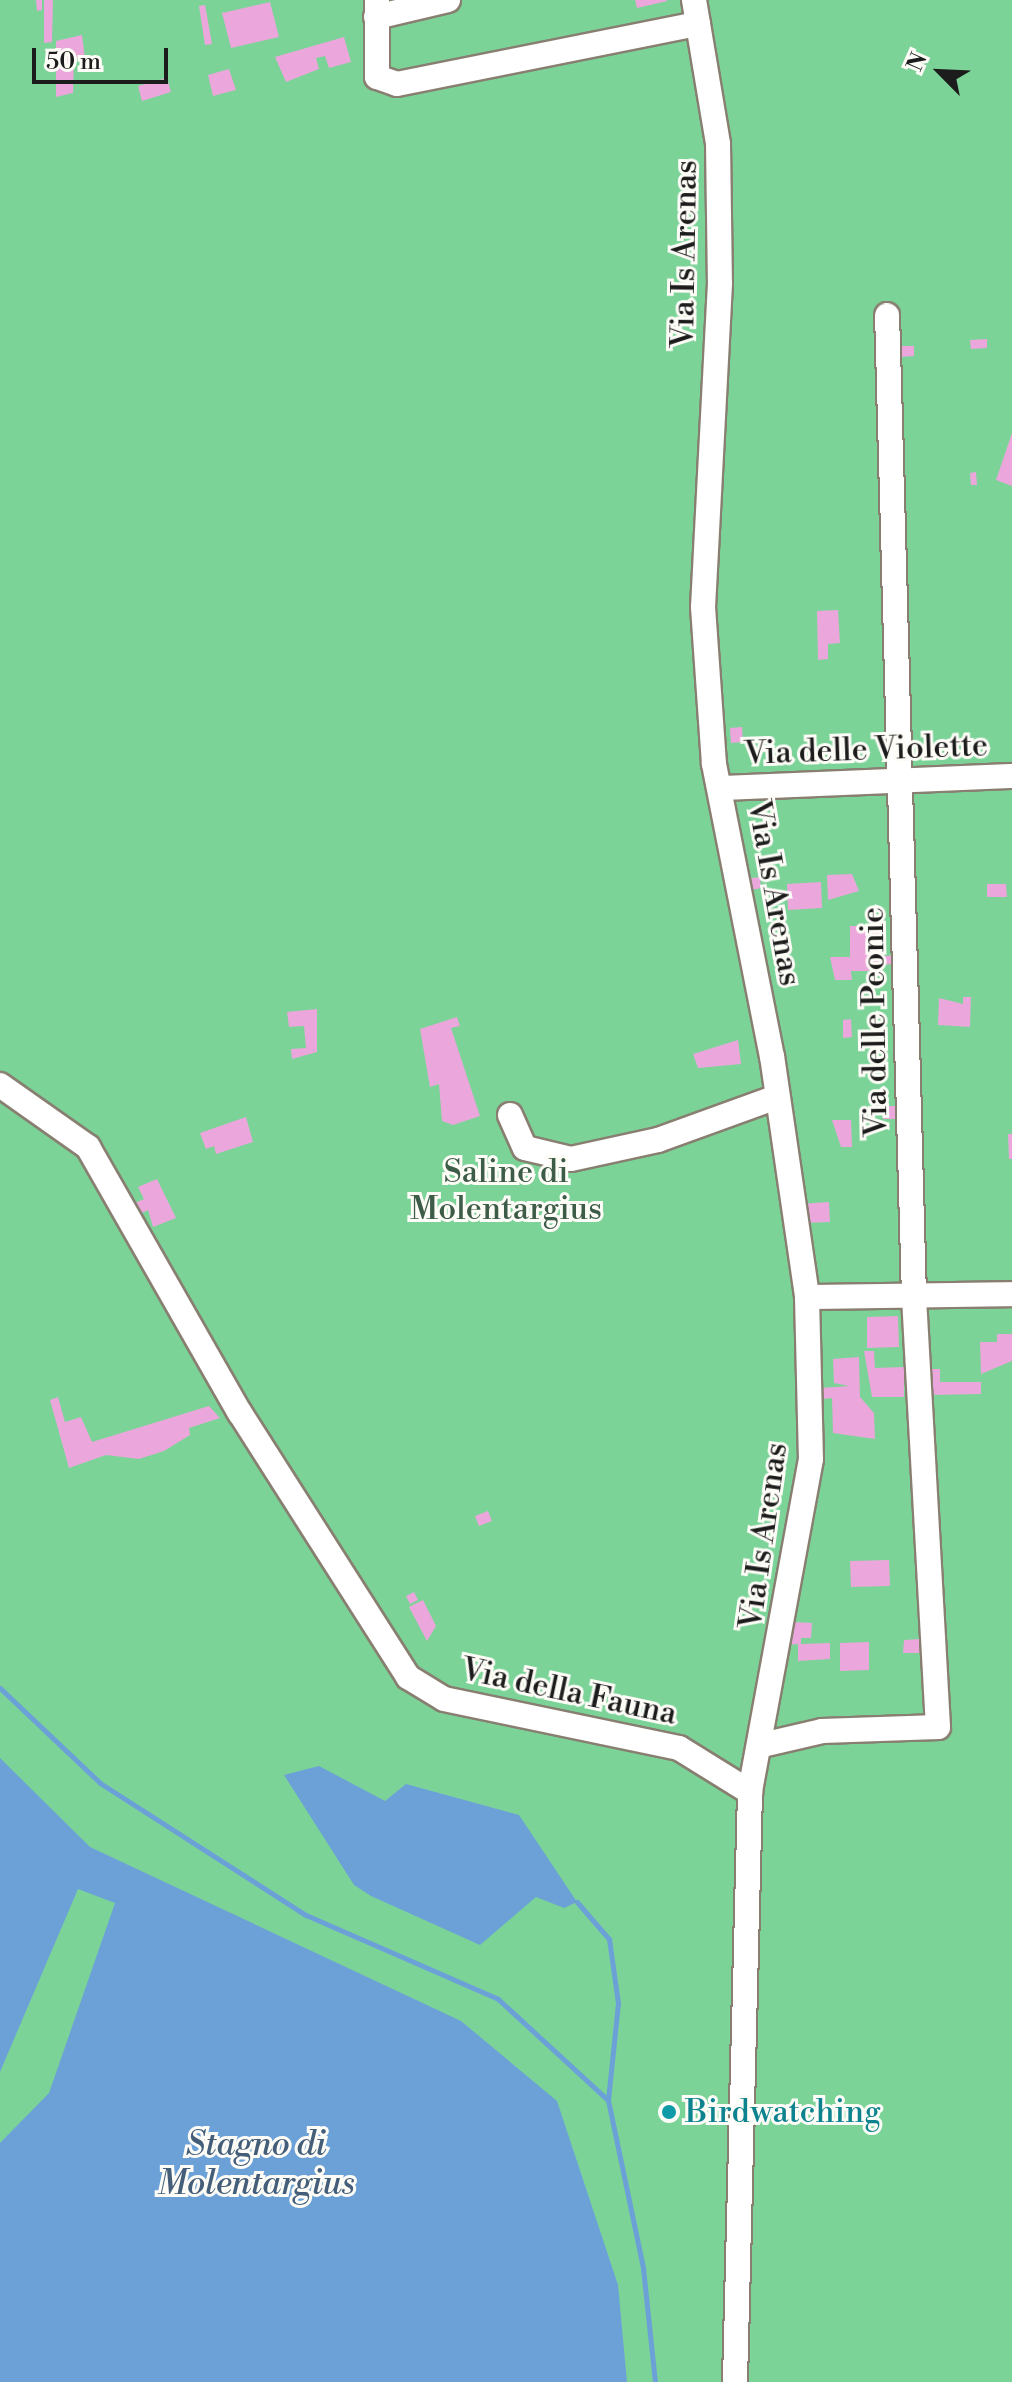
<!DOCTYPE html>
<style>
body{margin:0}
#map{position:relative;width:1012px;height:2382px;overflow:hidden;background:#f3e2c6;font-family:"Libre Bodoni",serif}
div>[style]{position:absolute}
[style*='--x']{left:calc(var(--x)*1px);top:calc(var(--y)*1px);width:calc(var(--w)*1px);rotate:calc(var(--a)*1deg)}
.green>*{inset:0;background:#7bd398}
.water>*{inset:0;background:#6ca1d8}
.stream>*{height:5px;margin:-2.5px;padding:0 2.5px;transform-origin:2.5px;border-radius:2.5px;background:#6ca1d8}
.building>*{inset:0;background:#eba7db}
.roads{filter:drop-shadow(2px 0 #887f71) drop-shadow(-2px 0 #887f71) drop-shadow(0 2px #887f71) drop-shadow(0 -2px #887f71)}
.minor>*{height:24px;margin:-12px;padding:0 12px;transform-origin:12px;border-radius:12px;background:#fff}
.dots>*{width:22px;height:22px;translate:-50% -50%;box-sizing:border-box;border:4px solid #fdfcf7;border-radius:50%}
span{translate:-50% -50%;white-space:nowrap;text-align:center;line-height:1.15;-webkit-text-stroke:6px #fdfcf7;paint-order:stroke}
.street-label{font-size:32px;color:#1c1c1c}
.park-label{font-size:32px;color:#3d5c47}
.culture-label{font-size:32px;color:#0d838f}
.left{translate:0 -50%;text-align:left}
.water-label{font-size:34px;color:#445e7a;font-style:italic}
.north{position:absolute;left:900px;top:32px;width:80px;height:80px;-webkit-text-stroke:6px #fdfcf7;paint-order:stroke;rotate:294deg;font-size:22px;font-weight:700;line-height:32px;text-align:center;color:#1c1c1c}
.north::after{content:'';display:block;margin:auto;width:28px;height:36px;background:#1c1c1c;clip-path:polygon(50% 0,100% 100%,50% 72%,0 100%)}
.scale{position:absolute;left:32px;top:48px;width:136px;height:36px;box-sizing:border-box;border:4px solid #1c1c1c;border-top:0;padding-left:10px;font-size:24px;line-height:28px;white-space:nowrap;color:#1c1c1c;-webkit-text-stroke:6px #fdfcf7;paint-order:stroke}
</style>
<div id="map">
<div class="green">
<div style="clip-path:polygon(0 0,1012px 0,1012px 2382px,0 2382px)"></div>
</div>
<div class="water">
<div style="clip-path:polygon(0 1758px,90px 1847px,461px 2021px,557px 2101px,618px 2285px,627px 2382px,0 2382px,0 2143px,49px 2093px,115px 1903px,78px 1889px,0 2072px)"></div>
<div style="clip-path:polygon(319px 1766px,385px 1801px,406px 1784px,519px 1815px,577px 1902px,564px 1908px,536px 1897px,480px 1945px,371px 1896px,354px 1885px,284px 1775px)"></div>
</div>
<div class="stream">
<div style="--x:0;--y:1688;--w:138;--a:43.5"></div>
<div style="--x:100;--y:1783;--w:245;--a:32.7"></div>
<div style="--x:306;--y:1915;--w:210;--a:23.6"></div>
<div style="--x:498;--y:1999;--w:149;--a:42.6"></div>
<div style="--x:577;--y:1902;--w:49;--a:49.1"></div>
<div style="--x:609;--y:1939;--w:65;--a:82"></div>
<div style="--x:618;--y:2003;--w:98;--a:95.9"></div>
<div style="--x:608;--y:2100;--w:172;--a:78.2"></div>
<div style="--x:643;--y:2268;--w:115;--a:84"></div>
</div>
<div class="building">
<div style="clip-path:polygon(36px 0,42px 0,42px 10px,37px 11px)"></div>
<div style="clip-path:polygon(44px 0,53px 0,52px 42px,44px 43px)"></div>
<div style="clip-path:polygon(635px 0,667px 0,667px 1px,637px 8px)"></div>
<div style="clip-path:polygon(270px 2px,279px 37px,231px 48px,222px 13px)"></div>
<div style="clip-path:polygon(205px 5px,212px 44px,205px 45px,199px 6px)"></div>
<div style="clip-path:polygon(82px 35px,85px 58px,74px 58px,73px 93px,56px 97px,56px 41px)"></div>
<div style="clip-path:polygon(344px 37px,351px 62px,329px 68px,325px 56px,316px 58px,319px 69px,286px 82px,275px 57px)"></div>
<div style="clip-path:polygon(229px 69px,236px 90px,213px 96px,208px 75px)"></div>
<div style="clip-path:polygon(167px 78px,171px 92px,142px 101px,138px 86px)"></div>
<div style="clip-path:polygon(987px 339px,987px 348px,971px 349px,970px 340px)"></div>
<div style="clip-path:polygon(900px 346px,914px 346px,914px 356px,900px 357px)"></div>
<div style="clip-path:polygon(1012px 433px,1012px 486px,996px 480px)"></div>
<div style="clip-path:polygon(976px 472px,977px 485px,971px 485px,970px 473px)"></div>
<div style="clip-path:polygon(838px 610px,840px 643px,828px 644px,828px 659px,818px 660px,817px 611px)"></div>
<div style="clip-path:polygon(742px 727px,743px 742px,731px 743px,730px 728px)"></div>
<div style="clip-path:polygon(852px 874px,859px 891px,828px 900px,827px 875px)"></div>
<div style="clip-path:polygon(760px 877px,761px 888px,747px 891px,745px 879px)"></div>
<div style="clip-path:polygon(821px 882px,822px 908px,788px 910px,787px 884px)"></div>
<div style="clip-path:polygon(987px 884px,1006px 884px,1007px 897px,987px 897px)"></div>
<div style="clip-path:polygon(850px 926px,884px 926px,884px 956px,898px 955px,898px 964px,869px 965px,869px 971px,851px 971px,852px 980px,835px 980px,830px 957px,850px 957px)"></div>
<div style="clip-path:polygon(963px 997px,971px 997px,970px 1027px,938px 1025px,939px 998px,963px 1004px)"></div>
<div style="clip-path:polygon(317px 1009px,317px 1052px,292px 1059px,291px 1049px,306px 1048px,304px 1026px,289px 1027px,287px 1012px)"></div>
<div style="clip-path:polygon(457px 1017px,460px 1026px,451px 1028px,480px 1116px,453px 1125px,442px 1121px,439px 1084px,430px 1087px,420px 1029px)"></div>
<div style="clip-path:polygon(851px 1019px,852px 1037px,843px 1038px,843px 1020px)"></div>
<div style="clip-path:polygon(738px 1040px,741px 1064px,698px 1068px,693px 1054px)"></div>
<div style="clip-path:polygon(883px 1106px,903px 1106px,903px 1119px,883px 1119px)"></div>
<div style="clip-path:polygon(246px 1117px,253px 1142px,216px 1154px,214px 1146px,206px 1149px,200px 1133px)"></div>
<div style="clip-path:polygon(832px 1120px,851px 1120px,852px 1147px,841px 1147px)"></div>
<div style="clip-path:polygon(1008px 1134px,1012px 1134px,1012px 1159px,1009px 1159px)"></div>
<div style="clip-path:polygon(157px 1179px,176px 1218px,153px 1227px,148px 1210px,140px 1214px,135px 1203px,144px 1199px,138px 1187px)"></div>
<div style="clip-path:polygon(829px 1202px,830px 1222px,802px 1223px,799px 1204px)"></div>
<div style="clip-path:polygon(898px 1316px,899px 1347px,867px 1348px,867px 1317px)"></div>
<div style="clip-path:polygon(997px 1334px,1012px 1334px,1012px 1361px,981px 1374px,980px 1342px,997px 1342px)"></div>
<div style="clip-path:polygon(864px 1351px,874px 1351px,875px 1368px,904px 1367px,904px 1397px,872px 1397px)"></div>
<div style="clip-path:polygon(859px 1357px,860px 1397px,874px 1413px,875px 1439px,833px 1433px,832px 1398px,821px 1399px,821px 1388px,849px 1386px,834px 1383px,833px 1359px)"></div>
<div style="clip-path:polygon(932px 1369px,940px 1369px,940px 1382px,981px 1382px,981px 1394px,932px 1395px)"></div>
<div style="clip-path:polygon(58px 1397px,65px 1422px,81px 1417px,92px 1442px,209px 1406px,220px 1418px,189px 1428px,190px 1435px,164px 1451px,139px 1459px,106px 1455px,69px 1468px,50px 1400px)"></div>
<div style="clip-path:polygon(488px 1511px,492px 1521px,479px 1526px,475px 1516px)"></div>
<div style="clip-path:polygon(889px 1560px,890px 1586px,851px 1587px,850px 1561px)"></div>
<div style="clip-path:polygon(414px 1592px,418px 1600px,410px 1604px,406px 1596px)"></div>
<div style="clip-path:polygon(423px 1600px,436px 1626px,427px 1641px,409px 1607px)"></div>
<div style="clip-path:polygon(792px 1622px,812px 1623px,811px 1638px,801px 1638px,801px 1644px,830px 1643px,830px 1659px,798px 1661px,798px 1644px,788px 1645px)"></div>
<div style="clip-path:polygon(919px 1639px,920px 1653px,903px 1653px,904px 1640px)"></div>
<div style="clip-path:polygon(869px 1642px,869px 1670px,840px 1671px,840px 1643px)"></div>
</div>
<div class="roads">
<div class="minor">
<div style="--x:377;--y:0;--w:77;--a:90"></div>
<div style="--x:377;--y:77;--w:21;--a:19"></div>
<div style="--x:397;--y:84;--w:307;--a:-11.3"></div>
<div style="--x:694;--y:0;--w:146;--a:80.5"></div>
<div style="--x:718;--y:144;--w:139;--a:89.2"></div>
<div style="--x:720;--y:283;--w:324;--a:93"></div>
<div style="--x:703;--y:607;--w:157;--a:86"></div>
<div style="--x:714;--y:764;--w:298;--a:78.8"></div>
<div style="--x:772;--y:1056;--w:244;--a:81.7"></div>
<div style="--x:807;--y:1297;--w:162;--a:88.6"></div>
<div style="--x:811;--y:1459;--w:339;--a:100.4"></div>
<div style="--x:376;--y:17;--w:74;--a:-13.3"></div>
<div style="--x:723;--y:788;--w:289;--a:-2.4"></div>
<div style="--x:0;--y:1085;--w:108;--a:35.2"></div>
<div style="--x:88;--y:1147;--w:306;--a:60.3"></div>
<div style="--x:240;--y:1413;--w:313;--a:57.5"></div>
<div style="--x:408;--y:1677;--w:42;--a:31.4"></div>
<div style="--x:444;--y:1699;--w:240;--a:11.8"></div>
<div style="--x:679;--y:1748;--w:84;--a:31.8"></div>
<div style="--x:750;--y:1792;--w:590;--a:91.46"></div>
<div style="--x:510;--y:1115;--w:36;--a:66"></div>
<div style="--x:525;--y:1148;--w:47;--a:13.4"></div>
<div style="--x:571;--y:1159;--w:89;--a:-12.3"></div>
<div style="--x:658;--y:1140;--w:127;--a:-19.9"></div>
<div style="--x:807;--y:1297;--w:205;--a:-0.8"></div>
<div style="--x:762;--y:1745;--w:62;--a:-13.1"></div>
<div style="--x:822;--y:1731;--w:116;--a:-2"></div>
<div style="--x:938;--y:1727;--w:431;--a:-93.2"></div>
<div style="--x:914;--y:1297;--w:982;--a:-91.57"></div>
</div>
</div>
<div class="dots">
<div style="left:669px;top:2112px;background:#0f9aa8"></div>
</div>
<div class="street-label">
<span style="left:685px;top:254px;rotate:-89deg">Via Is Arenas</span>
<span style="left:866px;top:750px;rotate:-2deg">Via delle Violette</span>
<span style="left:774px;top:893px;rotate:80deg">Via Is Arenas</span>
<span style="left:875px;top:1022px;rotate:-91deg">Via delle Peonie</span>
<span style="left:764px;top:1536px;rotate:-82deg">Via Is Arenas</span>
<span style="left:569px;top:1692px;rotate:12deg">Via della Fauna</span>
</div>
<div class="park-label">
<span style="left:506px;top:1191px">Saline di<br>Molentargius</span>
</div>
<div class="culture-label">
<span class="left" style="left:685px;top:2112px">Birdwatching</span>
</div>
<div class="water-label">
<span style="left:256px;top:2165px">Stagno di<br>Molentargius</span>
</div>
<div class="north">N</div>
<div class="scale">50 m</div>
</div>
